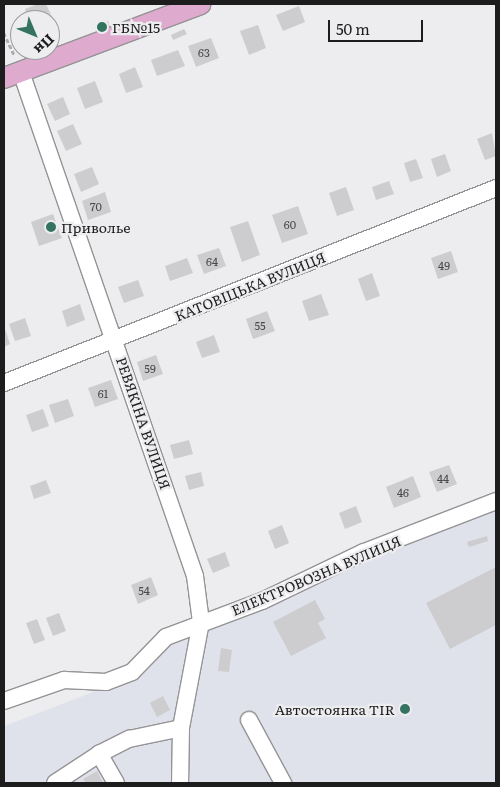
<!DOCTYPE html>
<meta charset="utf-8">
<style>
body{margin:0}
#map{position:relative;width:500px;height:787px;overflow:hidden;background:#ededf0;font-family:Literata,serif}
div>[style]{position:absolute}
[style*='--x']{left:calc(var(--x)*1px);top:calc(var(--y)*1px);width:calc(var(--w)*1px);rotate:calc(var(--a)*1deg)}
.built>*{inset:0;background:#e0e2eb}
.building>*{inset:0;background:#cdccce}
.path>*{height:2.5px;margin-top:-1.25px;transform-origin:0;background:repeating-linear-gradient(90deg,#adadaf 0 4px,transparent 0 6.5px)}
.roads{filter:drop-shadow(1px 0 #949496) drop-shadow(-1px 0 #949496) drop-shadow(0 1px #949496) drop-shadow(0 -1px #949496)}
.minor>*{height:16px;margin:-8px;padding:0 8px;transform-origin:8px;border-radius:8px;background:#fff}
.major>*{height:20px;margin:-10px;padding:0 10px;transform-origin:10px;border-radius:10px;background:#deaace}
.dots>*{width:14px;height:14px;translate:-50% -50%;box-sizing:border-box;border:2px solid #ededf0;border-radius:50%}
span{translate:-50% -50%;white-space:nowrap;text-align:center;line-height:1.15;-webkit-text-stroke:4.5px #ededf0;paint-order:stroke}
.number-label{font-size:11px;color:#49494a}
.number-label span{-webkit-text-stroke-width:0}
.poi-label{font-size:14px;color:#1d1d1e}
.left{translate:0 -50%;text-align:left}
.right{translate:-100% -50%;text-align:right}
.street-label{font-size:14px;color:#1d1d1e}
.frame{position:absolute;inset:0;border:5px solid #1d1d1e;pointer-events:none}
.north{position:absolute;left:10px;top:10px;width:50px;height:50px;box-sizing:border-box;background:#ededf0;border:1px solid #9a9a9c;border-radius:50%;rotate:135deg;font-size:14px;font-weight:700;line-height:20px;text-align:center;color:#1d1d1e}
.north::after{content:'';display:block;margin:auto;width:18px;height:22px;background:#347360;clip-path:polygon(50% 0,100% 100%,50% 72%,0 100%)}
.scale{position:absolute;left:328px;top:20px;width:95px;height:22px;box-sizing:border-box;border:2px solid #1d1d1e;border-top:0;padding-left:6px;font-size:15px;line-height:18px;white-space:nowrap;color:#1d1d1e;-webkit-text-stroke:4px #ededf0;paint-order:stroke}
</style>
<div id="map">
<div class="built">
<div style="clip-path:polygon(496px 501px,496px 783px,4px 783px,4px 726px,96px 691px,166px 637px)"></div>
</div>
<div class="building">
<div style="clip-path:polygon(38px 4px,46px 4px,54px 21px,29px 20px,25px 9px)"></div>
<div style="clip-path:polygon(299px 6px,305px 22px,283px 31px,276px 15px)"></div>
<div style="clip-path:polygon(108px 21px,110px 27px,97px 32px,95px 26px)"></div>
<div style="clip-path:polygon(258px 25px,266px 48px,249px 55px,240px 31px)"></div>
<div style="clip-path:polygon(184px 29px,187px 34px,173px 40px,171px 35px)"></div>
<div style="clip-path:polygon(211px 38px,219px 58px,196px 67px,188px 46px)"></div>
<div style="clip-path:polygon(178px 50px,185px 66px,157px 76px,151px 60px)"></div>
<div style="clip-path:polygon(135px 67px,143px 87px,126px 93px,119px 74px)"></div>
<div style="clip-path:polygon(95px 81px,103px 102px,85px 109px,77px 88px)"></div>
<div style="clip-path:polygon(63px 97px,70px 114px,55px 121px,47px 104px)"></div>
<div style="clip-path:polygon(73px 124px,82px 144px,66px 151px,57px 131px)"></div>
<div style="clip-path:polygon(492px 133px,496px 156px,485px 160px,477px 139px)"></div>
<div style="clip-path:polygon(445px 154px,451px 171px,437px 177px,431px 159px)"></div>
<div style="clip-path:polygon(416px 159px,423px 178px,410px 182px,404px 163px)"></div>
<div style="clip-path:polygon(92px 167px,99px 184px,81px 192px,74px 174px)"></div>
<div style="clip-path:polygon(389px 181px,394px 194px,376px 200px,372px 187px)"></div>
<div style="clip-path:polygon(346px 187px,354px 210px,337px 216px,329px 193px)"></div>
<div style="clip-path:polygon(105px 192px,111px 212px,88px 220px,82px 201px)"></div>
<div style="clip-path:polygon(298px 206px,308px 234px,282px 243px,272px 215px)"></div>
<div style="clip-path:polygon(53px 214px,62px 238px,39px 246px,31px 222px)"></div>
<div style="clip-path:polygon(248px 221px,260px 255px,242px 262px,230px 227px)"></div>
<div style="clip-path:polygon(219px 248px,226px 266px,204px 274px,197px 255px)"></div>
<div style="clip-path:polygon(451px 251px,458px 272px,438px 279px,431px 258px)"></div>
<div style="clip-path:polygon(187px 258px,193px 273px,170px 281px,165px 266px)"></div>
<div style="clip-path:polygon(372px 273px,380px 296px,366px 301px,358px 279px)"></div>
<div style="clip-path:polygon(138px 280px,144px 296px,124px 303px,118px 287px)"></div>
<div style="clip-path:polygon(321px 294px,329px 315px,309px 321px,302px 301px)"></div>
<div style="clip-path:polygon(80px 304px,85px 320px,67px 327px,62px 311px)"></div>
<div style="clip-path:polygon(267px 311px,275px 331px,253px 339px,246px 319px)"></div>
<div style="clip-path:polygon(25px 318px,31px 336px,15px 341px,9px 324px)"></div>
<div style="clip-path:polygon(4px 326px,10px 344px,4px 347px)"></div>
<div style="clip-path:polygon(214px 335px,220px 352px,202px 358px,196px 342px)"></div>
<div style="clip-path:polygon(156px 355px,163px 374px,143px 381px,137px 362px)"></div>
<div style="clip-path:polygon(111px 380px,118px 399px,95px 407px,88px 388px)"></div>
<div style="clip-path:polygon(68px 399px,74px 416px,55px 423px,49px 405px)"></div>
<div style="clip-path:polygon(43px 409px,49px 426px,32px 432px,26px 415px)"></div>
<div style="clip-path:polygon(189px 440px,193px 454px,174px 459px,170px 445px)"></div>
<div style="clip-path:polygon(449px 465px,457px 484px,437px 492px,429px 472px)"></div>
<div style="clip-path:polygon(201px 472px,204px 486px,189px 490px,185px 476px)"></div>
<div style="clip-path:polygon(413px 476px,421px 497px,394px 508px,386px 487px)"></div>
<div style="clip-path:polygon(46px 480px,51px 493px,34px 499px,30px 486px)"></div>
<div style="clip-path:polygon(356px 506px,362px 522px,345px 529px,339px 513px)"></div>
<div style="clip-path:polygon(282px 525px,289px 543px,275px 549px,268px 531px)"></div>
<div style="clip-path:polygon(487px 536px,488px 541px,469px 547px,467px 542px)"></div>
<div style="clip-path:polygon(225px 552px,230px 566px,213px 573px,207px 559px)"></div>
<div style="clip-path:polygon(496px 567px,496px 625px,450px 649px,426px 603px)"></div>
<div style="clip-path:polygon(151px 577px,158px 595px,138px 604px,131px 585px)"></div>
<div style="clip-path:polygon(315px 600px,325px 619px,318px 623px,326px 638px,291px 656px,273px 622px)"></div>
<div style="clip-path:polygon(59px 613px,66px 631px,53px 636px,46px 618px)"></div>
<div style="clip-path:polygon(37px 619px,45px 640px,34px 644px,26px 623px)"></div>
<div style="clip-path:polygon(221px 648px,232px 650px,229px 672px,218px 671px)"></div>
<div style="clip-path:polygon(163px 696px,170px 710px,157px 717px,150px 703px)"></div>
<div style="clip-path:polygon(97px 771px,103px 783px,86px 783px,83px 779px)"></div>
</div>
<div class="path">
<div style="--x:4;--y:33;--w:26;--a:65"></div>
</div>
<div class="roads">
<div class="minor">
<div style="--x:21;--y:72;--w:533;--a:70.95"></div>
<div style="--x:195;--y:576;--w:46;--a:82.6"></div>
<div style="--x:201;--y:622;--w:108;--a:100.7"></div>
<div style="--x:181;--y:728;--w:55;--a:91"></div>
<div style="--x:4;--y:383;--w:529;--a:-21.62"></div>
<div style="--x:4;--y:701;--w:64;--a:-19.3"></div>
<div style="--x:64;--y:680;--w:42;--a:2.7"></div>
<div style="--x:106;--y:682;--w:28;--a:-21"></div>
<div style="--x:132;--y:672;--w:49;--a:-45.8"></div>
<div style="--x:166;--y:637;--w:103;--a:-20.6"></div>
<div style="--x:262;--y:601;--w:113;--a:-25.7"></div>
<div style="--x:364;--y:552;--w:142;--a:-21.1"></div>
<div style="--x:249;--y:720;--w:72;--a:61.6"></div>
<div style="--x:55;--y:783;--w:53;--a:-33.4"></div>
<div style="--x:116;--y:783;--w:34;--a:-120"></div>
<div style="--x:99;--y:754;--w:34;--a:-27"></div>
<div style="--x:129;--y:739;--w:53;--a:-11.9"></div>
</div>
<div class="major">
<div style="--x:4;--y:78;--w:210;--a:-20.6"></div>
</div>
</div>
<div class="dots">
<div style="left:102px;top:27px;background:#347360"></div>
<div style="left:51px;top:227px;background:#347360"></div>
<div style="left:405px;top:709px;background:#347360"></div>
</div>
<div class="number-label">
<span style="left:204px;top:52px">63</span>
<span style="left:96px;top:206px">70</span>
<span style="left:290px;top:224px">60</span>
<span style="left:212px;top:261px">64</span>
<span style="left:444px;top:265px">49</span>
<span style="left:260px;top:325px">55</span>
<span style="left:150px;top:368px">59</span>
<span style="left:103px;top:393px">61</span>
<span style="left:443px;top:478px">44</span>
<span style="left:403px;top:492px">46</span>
<span style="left:144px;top:590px">54</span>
</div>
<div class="poi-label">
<span class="left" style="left:112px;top:27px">ГБ№15</span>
<span class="left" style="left:61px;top:227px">Приволье</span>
<span class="right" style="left:395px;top:709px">Автостоянка TIR</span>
</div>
<div class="street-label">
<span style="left:250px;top:286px;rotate:-22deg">КАТОВІЦЬКА ВУЛИЦЯ</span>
<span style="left:144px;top:423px;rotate:71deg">РЕВЯКІНА ВУЛИЦЯ</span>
<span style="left:316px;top:575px;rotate:-23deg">ЕЛЕКТРОВОЗНА ВУЛИЦЯ</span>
</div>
<div class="frame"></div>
<div class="north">Пн</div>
<div class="scale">50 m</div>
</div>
